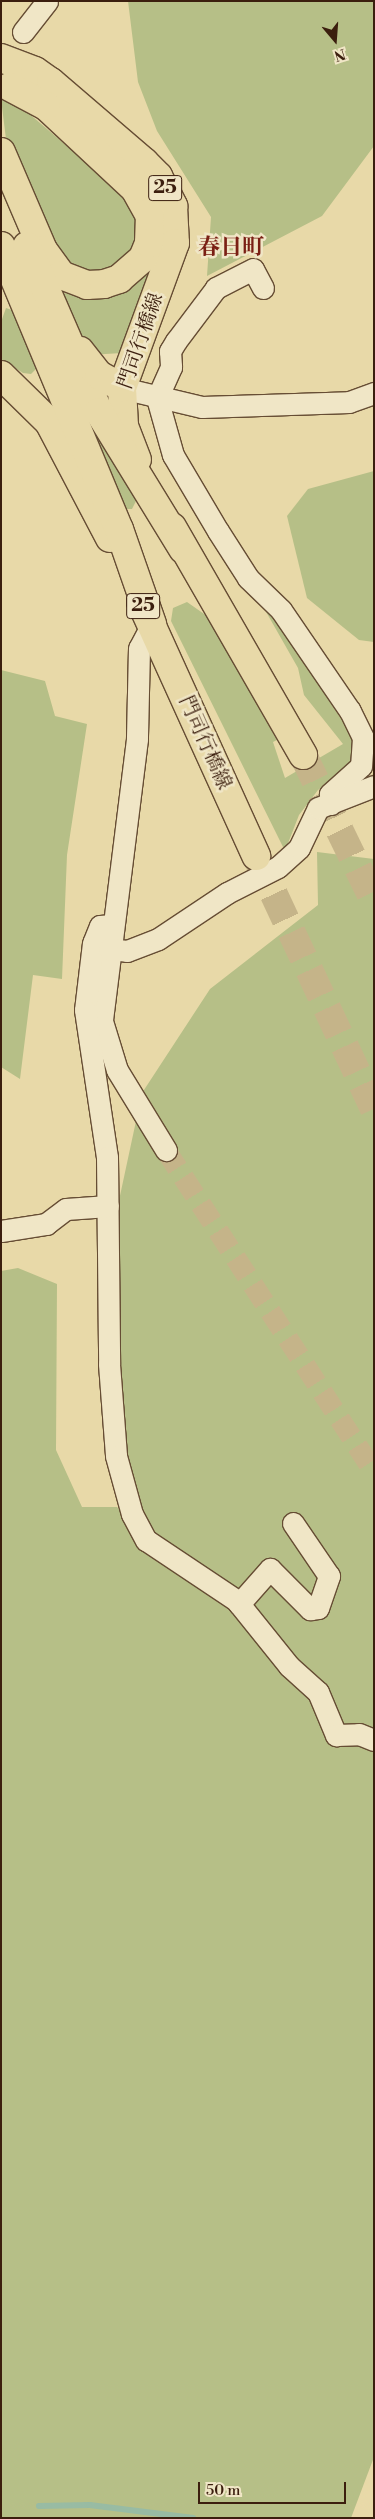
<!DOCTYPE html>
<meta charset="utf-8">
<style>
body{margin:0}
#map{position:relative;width:375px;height:2519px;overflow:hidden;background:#e8d9a8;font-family:"Libre Bodoni","Noto Serif JP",serif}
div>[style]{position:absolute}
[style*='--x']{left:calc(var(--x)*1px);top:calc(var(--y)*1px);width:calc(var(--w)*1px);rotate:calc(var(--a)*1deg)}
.green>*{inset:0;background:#b6bf87}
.stream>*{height:5.5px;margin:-2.75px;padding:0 2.75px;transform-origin:2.75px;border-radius:2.75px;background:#98bba3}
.minor-tunnel>*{height:21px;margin-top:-10.5px;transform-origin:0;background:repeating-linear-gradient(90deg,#c5b489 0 21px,transparent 0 32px)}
.major-tunnel>*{height:28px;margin-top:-14px;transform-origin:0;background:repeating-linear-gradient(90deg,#c5b489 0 28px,transparent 0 42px)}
.roads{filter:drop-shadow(1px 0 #664d34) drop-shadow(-1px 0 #664d34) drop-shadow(0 1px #664d34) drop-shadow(0 -1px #664d34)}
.minor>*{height:21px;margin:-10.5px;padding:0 10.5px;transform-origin:10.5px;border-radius:10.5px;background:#f0e6c6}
.major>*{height:28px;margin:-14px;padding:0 14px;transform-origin:14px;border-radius:14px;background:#e8d9a8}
.highway>*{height:28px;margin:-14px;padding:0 14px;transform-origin:14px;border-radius:14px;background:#e8d9a8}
span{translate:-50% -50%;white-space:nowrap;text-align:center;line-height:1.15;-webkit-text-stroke:5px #f0e6c6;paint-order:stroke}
.shield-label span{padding:1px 4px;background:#f0e6c6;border:1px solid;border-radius:4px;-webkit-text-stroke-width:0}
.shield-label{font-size:19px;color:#3b1e0e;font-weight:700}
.street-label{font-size:20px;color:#3b1e0e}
.quarter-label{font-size:22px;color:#7a1f14;font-weight:700}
.frame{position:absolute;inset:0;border:2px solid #3b1e0e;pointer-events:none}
.north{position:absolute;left:310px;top:15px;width:50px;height:50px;-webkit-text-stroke:4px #f0e6c6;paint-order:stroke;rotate:162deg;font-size:14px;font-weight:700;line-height:20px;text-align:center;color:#3b1e0e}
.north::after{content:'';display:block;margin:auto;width:18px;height:22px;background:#3b1e0e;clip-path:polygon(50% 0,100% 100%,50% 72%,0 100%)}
.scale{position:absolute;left:198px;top:2482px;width:148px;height:22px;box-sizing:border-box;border:2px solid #3b1e0e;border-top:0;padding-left:6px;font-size:15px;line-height:18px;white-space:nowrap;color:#3b1e0e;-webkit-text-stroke:4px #f0e6c6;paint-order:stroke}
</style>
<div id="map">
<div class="green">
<div style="clip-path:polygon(128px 1px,374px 1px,374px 146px,322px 216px,207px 276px,211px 217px,157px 131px,138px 82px)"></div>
<div style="clip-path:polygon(1px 99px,26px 111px,124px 195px,136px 214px,139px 239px,123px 265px,94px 274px,63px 261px,6px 139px)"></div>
<div style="clip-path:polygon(155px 262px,122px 353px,89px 355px,60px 297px,65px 293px,86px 299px,113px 295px,137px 282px)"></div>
<div style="clip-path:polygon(6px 308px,15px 311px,35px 362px,37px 368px,31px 374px,23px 373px,1px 359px,1px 322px)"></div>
<div style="clip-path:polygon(64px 361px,137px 499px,132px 509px,125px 509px)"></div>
<div style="clip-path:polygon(374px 471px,374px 642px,359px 640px,307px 598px,287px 516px,308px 489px)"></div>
<div style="clip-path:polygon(187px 602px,207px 616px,277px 740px,273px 742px,285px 778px,343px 744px,304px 695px,298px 668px,265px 610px,269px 608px,358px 745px,353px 764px,318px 790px,299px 815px,285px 851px,171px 621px,173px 608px)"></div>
<div style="clip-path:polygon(1px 670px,45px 681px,55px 716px,87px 724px,67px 855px,62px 979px,33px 975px,20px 1079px,1px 1067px)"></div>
<div style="clip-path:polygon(317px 852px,374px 859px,374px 2457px,351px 2518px,1px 2518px,1px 1271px,18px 1268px,57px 1284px,56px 1450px,82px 1507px,117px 1507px,133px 1524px,106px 1261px,142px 1093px,210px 989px,318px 905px)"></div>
</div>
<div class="stream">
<div style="--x:39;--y:2506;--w:51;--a:-1.1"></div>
<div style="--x:90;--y:2505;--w:104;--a:7.2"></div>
</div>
<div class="minor-tunnel">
<div style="--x:166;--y:1150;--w:383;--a:57.1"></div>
</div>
<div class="major-tunnel">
<div style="--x:303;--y:755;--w:162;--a:64.1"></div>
<div style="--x:256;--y:856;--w:279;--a:65"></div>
</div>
<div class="roads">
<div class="minor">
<div style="--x:23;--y:32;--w:39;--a:-52"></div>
<div style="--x:263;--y:288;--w:21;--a:-118"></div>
<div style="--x:253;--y:269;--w:42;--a:152.8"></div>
<div style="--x:216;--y:288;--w:66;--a:127"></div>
<div style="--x:176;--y:341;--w:12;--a:121"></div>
<div style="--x:170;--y:351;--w:16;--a:86"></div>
<div style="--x:171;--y:367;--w:34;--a:114"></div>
<div style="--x:157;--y:398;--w:59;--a:74.3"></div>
<div style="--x:173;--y:455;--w:88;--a:59.4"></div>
<div style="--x:218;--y:531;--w:56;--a:57.4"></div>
<div style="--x:248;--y:578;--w:46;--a:44.1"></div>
<div style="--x:281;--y:610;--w:122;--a:55.7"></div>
<div style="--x:350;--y:711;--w:30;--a:64"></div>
<div style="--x:363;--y:738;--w:28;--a:94"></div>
<div style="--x:361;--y:766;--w:42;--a:137.9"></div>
<div style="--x:330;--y:794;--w:10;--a:84"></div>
<div style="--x:122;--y:388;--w:82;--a:13.4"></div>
<div style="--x:202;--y:407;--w:147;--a:-1.9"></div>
<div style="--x:349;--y:402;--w:27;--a:-20"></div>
<div style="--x:152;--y:624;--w:27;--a:118"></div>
<div style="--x:139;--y:648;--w:91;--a:91.3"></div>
<div style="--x:137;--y:739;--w:284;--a:97.1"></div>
<div style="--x:102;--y:1021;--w:51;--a:73"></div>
<div style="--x:117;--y:1070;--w:94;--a:58.5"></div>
<div style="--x:112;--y:925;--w:12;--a:175"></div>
<div style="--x:100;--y:926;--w:18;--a:112"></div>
<div style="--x:93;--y:943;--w:67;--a:96.8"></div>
<div style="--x:85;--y:1010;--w:149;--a:81.5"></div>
<div style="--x:107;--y:1157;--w:207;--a:89.4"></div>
<div style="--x:109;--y:1364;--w:92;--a:85.6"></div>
<div style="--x:116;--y:1456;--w:60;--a:74.6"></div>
<div style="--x:132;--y:1514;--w:30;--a:62"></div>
<div style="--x:146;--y:1540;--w:108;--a:33.7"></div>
<div style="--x:236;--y:1600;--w:85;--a:51.2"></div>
<div style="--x:289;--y:1666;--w:39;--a:42"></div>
<div style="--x:318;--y:1692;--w:47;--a:67.3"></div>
<div style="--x:336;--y:1735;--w:23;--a:-2"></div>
<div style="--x:359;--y:1734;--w:16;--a:22"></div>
<div style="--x:109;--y:949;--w:18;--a:6"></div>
<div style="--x:127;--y:951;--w:33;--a:-21"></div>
<div style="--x:158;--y:939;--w:83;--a:-33.7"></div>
<div style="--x:227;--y:893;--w:57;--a:-27"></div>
<div style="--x:278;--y:867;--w:28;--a:-42"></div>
<div style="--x:299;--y:848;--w:44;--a:-64.6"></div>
<div style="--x:318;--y:808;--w:60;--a:-21.4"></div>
<div style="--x:1;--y:1231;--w:46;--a:-8.8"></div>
<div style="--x:46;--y:1224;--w:25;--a:-37"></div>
<div style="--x:66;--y:1209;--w:42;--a:-4.1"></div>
<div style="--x:239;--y:1604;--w:47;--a:-48.5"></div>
<div style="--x:270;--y:1569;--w:57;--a:45"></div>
<div style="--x:310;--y:1609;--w:8;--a:-7"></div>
<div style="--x:318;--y:1608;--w:34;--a:-71"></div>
<div style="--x:329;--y:1576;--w:64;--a:-124.2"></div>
</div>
<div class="major">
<div style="--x:1;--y:58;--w:36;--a:21"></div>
<div style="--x:35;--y:71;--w:19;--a:35"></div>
<div style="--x:51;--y:82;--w:123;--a:40.7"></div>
<div style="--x:144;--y:162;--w:20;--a:45"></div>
<div style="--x:158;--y:176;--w:34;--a:63"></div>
<div style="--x:173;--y:206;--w:37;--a:87"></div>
<div style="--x:175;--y:243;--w:154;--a:110.1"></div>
<div style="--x:122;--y:388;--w:38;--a:87"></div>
<div style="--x:124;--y:426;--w:36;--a:69"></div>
<div style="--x:1;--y:375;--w:67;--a:44.4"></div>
<div style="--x:49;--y:422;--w:131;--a:62.3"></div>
<div style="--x:172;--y:527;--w:263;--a:60.1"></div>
<div style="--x:141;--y:602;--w:279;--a:65.6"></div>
</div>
<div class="highway">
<div style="--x:1;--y:152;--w:107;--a:66.8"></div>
<div style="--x:43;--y:250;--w:31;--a:54"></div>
<div style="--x:61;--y:275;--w:28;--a:21"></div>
<div style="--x:87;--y:285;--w:17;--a:-3"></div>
<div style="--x:104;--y:284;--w:16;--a:-18"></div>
<div style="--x:119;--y:279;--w:32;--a:-41"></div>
<div style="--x:143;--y:258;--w:16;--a:-68"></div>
<div style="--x:149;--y:243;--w:27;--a:-88"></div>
<div style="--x:150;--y:216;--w:31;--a:-119"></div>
<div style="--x:135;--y:189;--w:122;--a:-137"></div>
<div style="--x:46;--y:106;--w:41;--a:-152.2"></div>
<div style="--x:1;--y:246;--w:307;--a:67.4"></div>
<div style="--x:119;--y:529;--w:101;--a:70.8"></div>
<div style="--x:27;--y:246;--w:181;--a:66.6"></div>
<div style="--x:99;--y:412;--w:161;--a:58.5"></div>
<div style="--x:80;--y:351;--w:31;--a:52"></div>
<div style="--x:99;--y:375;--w:26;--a:29"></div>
</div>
</div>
<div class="shield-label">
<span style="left:165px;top:188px">25</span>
<span style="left:143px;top:606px">25</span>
</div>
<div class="street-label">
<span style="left:141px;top:341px;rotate:-71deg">門司行橋線</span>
<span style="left:205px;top:743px;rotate:66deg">門司行橋線</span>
</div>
<div class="quarter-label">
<span style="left:231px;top:248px">春日町</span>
</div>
<div class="frame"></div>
<div class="north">N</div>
<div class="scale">50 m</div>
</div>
